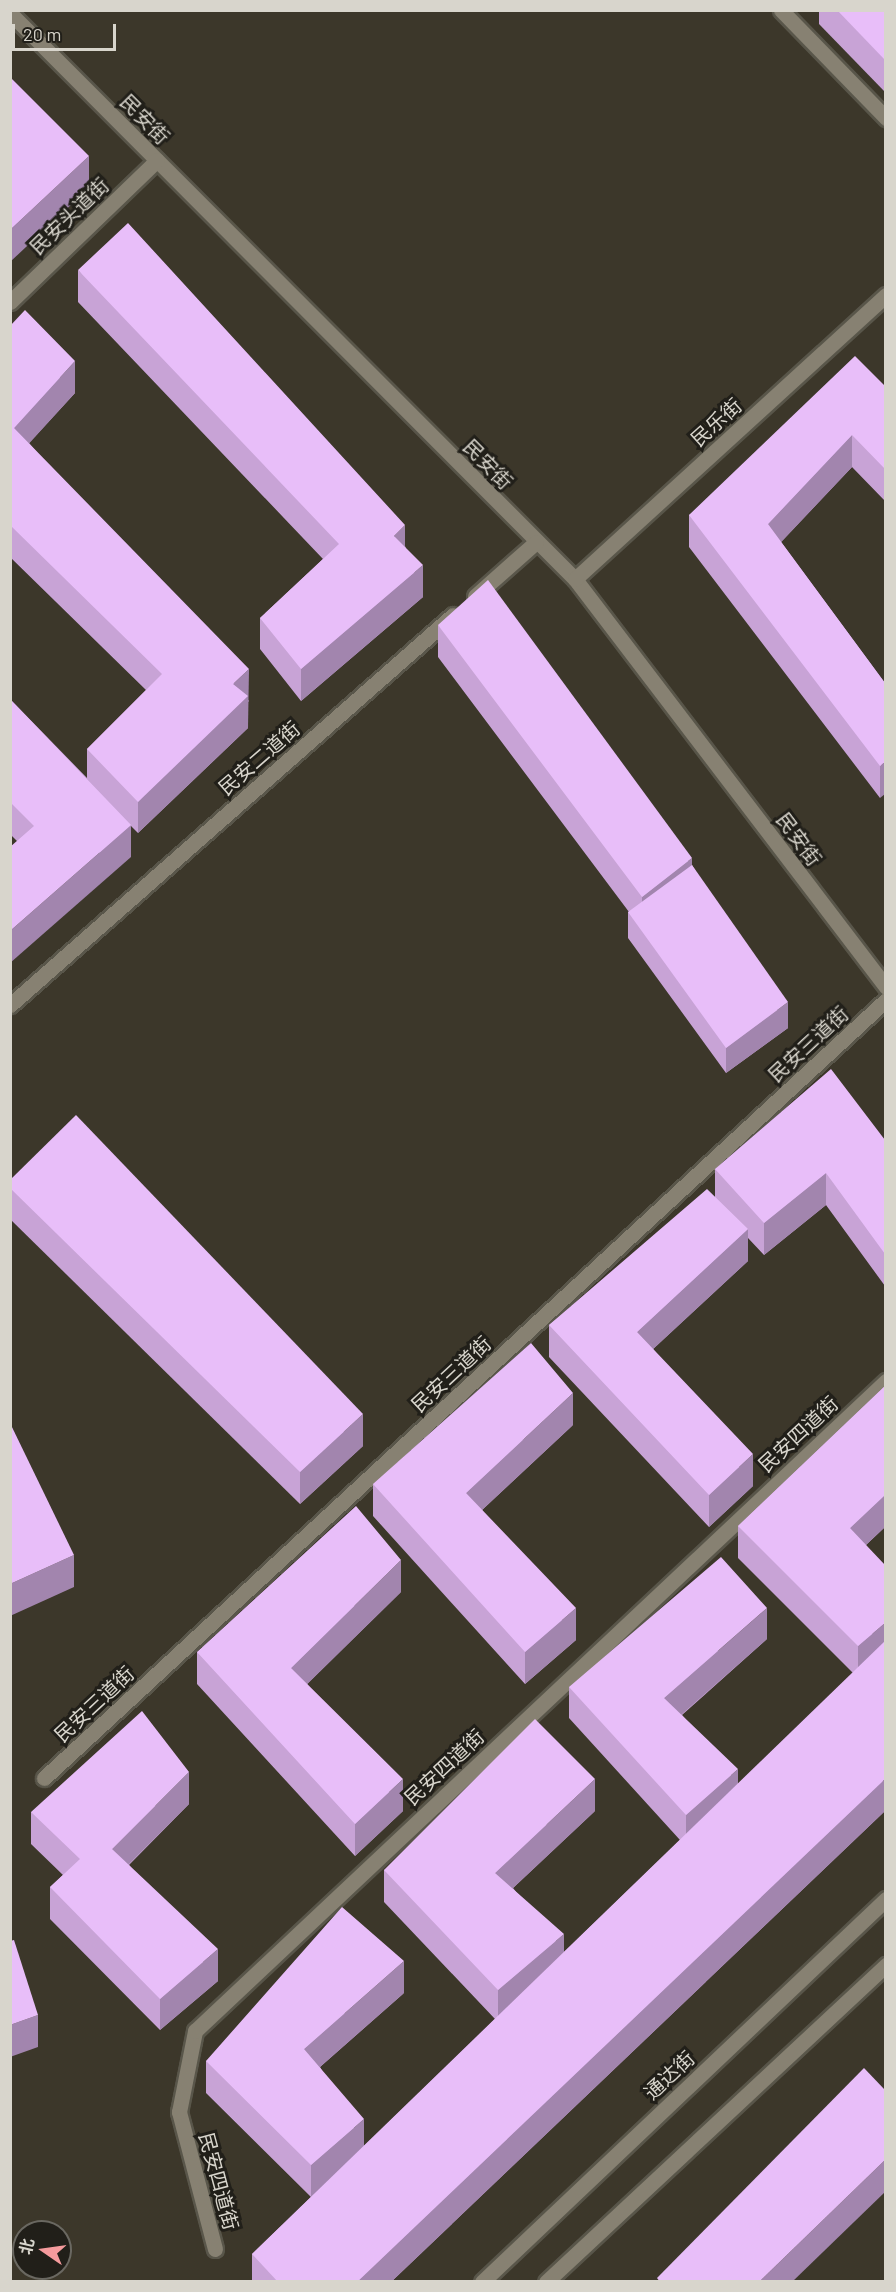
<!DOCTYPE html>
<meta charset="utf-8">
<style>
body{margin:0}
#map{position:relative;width:896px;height:2292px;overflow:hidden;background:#3c372a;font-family:Barlow,"Noto Sans SC",sans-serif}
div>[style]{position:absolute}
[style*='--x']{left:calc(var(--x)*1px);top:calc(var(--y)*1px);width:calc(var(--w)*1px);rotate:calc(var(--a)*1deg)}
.roads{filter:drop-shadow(2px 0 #59564a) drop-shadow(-2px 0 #59564a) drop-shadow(0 2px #59564a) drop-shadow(0 -2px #59564a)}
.secondary>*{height:15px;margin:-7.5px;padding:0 7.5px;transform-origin:7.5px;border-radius:7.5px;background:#878172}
.wall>*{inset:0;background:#c8a3d6}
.shaded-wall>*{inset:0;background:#a285ae}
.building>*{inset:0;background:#e8bef9}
span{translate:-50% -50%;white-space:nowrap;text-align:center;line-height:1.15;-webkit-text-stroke:6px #211f19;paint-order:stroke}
.street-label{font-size:20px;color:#d8d5cc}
.frame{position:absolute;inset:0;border:12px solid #d8d5cc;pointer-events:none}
.north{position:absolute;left:12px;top:2220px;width:60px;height:60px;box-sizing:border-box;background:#211f19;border:2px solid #6a6861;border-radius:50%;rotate:283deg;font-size:16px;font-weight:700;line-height:24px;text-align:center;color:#d8d5cc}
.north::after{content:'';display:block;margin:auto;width:21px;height:27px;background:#f59b9d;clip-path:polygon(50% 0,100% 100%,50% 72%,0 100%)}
.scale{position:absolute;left:12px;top:24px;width:104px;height:27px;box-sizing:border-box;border:3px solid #d8d5cc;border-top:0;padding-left:8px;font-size:18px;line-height:21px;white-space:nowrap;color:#d8d5cc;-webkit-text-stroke:4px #211f19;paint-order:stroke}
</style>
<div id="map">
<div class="roads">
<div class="secondary">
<div style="--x:781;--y:10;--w:151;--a:45.8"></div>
<div style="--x:10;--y:13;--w:800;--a:45.05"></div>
<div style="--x:575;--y:579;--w:513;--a:52.68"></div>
<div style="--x:10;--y:302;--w:204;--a:-44"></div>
<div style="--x:575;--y:579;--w:421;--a:-42.4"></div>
<div style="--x:475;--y:596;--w:81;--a:-41.5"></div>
<div style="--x:10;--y:1005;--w:590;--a:-41.36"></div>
<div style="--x:44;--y:1778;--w:1146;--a:-42.74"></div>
<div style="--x:215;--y:2249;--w:142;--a:-104.7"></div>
<div style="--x:179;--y:2112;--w:83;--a:-78.8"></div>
<div style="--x:195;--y:2031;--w:949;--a:-43.25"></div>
<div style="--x:482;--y:2282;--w:557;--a:-43.47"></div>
<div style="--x:546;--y:2282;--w:465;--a:-43"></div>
</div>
</div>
<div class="wall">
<div style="clip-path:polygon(819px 10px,885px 10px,885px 92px,819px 24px)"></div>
<div style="clip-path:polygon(78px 270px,405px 546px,423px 597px,301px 701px,260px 649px,260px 618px,323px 559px,78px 302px)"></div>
<div style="clip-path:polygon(10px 326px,75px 393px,29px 443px,249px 701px,248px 702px,248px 728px,138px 833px,131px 826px,131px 857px,17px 841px,10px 834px,10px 699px,87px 778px,87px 749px,146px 690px,10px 557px)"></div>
<div style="clip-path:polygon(885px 386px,885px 501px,852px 467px,781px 542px,885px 683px,880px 798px,689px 547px,689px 515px)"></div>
<div style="clip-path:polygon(438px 625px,692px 865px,788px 1028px,726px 1073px,628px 938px,628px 912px,629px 912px,438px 657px)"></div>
<div style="clip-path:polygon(885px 1140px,885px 1286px,826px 1205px,764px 1255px,748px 1238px,748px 1261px,653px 1349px,753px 1486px,709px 1527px,549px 1357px,549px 1325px,715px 1197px,715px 1169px)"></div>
<div style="clip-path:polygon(10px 1180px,363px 1446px,300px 1504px,10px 1219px)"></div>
<div style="clip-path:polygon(885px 1386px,885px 1527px,866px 1545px,885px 1811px,391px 2282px,252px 2282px,252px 2254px,311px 2197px,206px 2093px,206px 2061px,404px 1993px,320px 2067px,364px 2146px,495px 2019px,384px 1902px,384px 1870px,595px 1811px,513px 1888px,564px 1952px,680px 1840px,569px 1718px,569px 1687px,767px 1639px,682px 1715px,738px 1784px,853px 1673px,738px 1558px,738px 1526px)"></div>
<div style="clip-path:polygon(573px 1425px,482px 1510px,576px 1640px,525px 1684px,373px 1516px,373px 1484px)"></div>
<div style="clip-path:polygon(401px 1592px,307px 1684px,403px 1811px,355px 1856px,197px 1684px,197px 1652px)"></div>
<div style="clip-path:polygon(189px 1804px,129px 1865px,218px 1981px,160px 2030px,50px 1919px,50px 1887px,63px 1875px,31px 1844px,31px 1812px)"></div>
</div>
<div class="shaded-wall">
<div style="clip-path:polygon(89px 156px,89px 188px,10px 262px,10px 230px)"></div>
<div style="clip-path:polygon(75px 361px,75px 393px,14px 460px,14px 428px)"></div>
<div style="clip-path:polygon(852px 435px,852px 467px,768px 556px,768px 524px)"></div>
<div style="clip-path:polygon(405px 525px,405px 557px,394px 536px)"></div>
<div style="clip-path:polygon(423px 565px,423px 597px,301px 701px,301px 669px)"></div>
<div style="clip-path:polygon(249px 669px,248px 728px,138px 833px,138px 802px,233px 684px)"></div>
<div style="clip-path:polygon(885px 762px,885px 794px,880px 798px,880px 766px)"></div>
<div style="clip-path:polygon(131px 825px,131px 857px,10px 963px,10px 931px)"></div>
<div style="clip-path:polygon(692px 858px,692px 890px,642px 929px,642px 897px)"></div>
<div style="clip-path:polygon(788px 1002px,788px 1028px,726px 1073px,726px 1048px)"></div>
<div style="clip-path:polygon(826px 1173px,826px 1205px,764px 1255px,764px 1223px)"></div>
<div style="clip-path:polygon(748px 1229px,748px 1261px,637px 1364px,637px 1332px)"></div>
<div style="clip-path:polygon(573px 1393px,573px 1425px,466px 1525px,466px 1493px)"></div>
<div style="clip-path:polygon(363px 1414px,363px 1446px,300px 1504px,300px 1472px)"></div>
<div style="clip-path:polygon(753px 1454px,753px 1486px,709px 1527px,709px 1495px)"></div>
<div style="clip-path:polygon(885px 1495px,885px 1527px,850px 1560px,850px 1528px)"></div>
<div style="clip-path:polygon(74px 1555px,74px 1587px,10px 1616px,10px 1584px)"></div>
<div style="clip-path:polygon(401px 1560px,401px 1592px,291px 1700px,291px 1668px)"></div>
<div style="clip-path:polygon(576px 1608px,576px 1640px,525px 1684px,525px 1652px)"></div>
<div style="clip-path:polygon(767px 1608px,767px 1639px,664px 1730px,664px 1698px)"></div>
<div style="clip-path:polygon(885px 1623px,885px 1654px,858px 1678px,858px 1646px)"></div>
<div style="clip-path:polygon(738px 1769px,738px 1801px,686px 1847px,686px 1815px)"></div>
<div style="clip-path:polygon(189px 1772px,189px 1804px,112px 1881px,112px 1849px)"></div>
<div style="clip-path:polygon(403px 1779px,403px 1811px,355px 1856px,355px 1824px)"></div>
<div style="clip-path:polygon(595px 1779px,595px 1811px,495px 1905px,495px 1873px)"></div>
<div style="clip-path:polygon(885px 1779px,885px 1811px,391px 2282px,357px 2282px)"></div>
<div style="clip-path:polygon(564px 1934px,564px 1965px,498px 2022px,498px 1990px)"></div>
<div style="clip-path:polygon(218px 1949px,218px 1981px,160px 2030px,160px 1999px)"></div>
<div style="clip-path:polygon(404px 1961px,404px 1993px,304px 2081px,304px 2049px)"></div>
<div style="clip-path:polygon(38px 2015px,38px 2047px,10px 2057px,10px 2025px)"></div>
<div style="clip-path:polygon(364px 2119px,364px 2151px,311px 2197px,311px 2165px)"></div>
<div style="clip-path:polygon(885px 2160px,885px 2192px,792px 2282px,759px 2282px)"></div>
</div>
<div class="building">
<div style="clip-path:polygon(837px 10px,885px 10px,885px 60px)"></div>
<div style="clip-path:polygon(10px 77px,89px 156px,10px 230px)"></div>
<div style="clip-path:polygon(128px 223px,405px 525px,394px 536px,423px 565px,301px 669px,260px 618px,339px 544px,78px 270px)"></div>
<div style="clip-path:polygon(25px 310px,75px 361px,14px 428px,249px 669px,233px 684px,248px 696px,138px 802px,87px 749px,162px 674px,10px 525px,10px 326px)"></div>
<div style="clip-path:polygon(855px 356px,885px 386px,885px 469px,852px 435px,768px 524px,885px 683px,885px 762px,880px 766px,689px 515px)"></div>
<div style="clip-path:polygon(488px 580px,692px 858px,642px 897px,438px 625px)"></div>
<div style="clip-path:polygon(10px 699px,131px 825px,10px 931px,10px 847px,34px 826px,10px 802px)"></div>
<div style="clip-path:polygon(692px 865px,788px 1002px,726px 1048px,628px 912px)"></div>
<div style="clip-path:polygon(831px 1069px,885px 1140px,885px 1254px,826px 1173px,764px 1223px,715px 1169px)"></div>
<div style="clip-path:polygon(76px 1115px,363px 1414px,300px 1472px,10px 1188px,10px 1180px)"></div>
<div style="clip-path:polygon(707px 1189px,748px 1229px,637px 1332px,753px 1454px,709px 1495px,549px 1325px)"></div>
<div style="clip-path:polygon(531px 1343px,573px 1393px,466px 1493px,576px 1608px,525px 1652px,373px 1484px)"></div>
<div style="clip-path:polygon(885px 1386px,885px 1495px,850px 1528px,885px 1565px,885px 1623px,858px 1646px,738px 1526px)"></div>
<div style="clip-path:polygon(10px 1423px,74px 1555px,10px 1584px)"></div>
<div style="clip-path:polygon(356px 1506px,401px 1560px,291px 1668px,403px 1779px,355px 1824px,197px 1652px)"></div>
<div style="clip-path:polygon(721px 1557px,767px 1608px,664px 1698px,738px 1769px,686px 1815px,569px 1687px)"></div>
<div style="clip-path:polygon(885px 1641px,885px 1779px,357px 2282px,278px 2282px,252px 2254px)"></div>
<div style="clip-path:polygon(142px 1711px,189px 1772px,112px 1849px,218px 1949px,160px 1999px,50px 1887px,80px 1859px,31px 1812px)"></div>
<div style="clip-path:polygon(535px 1719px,595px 1779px,495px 1873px,564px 1934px,498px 1990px,384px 1870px)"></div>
<div style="clip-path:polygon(342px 1907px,404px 1961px,304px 2049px,364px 2119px,311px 2165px,206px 2061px)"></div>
<div style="clip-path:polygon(14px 1940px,38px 2015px,10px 2025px,10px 1941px)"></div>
<div style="clip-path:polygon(864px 2068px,885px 2090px,885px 2160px,759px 2282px,660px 2282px,657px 2278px)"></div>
</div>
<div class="street-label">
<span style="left:145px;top:119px;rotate:45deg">民安街</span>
<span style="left:69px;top:216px;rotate:-44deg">民安头道街</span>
<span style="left:716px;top:422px;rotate:-42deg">民乐街</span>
<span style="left:488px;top:464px;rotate:45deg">民安街</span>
<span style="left:259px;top:758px;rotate:-41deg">民安二道街</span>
<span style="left:799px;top:839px;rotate:53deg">民安街</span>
<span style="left:808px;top:1044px;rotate:-43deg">民安三道街</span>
<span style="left:451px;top:1374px;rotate:-43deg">民安三道街</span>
<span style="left:798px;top:1434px;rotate:-43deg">民安四道街</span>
<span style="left:94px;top:1704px;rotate:-43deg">民安三道街</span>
<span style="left:444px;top:1767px;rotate:-43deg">民安四道街</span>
<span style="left:669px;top:2075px;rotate:-43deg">通达街</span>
<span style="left:219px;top:2181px;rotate:75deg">民安四道街</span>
</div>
<div class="frame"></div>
<div class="north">北</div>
<div class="scale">20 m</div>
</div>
